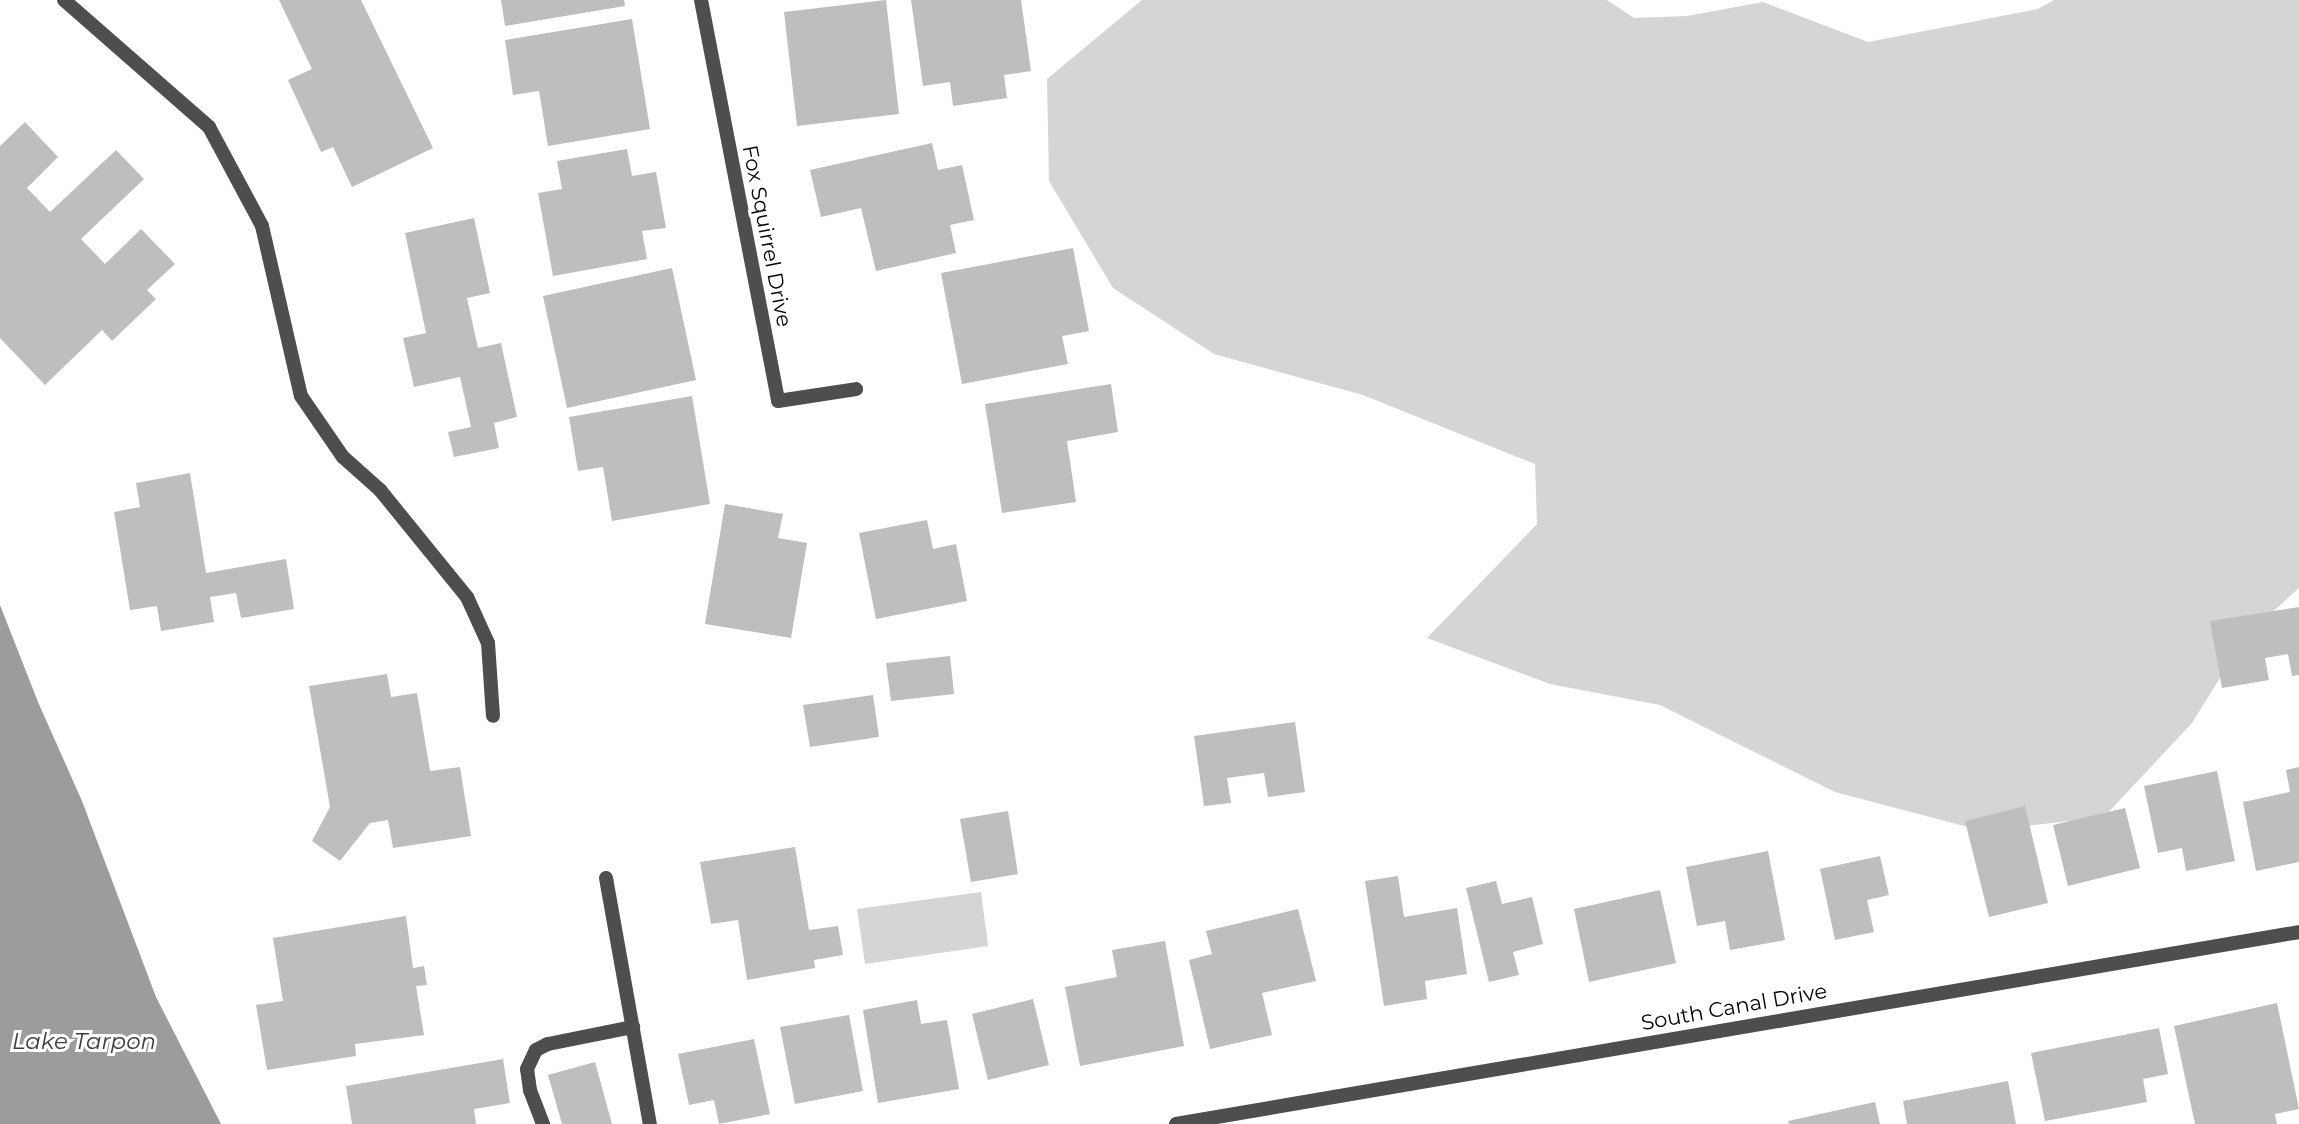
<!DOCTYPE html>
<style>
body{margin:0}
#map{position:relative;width:2299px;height:1124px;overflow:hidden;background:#fff;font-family:Montserrat,sans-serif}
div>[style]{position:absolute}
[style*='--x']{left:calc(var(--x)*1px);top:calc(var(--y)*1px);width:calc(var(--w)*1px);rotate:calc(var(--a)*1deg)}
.green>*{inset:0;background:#d5d5d5}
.water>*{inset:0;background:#9c9c9c}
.building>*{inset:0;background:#bebebe}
.lane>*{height:14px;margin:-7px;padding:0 7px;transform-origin:7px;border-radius:7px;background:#4e4e4e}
.street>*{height:14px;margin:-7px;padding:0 7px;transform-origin:7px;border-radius:7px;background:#4e4e4e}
span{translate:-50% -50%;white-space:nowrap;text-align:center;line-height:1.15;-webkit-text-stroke:6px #fff;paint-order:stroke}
.street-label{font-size:21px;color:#000}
.water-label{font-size:23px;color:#3d3d3d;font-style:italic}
</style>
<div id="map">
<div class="green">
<div style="clip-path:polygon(1142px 0,1607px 0,1634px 18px,1687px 16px,1763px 2px,1868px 42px,2038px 9px,2054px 0,2299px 0,2299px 588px,2246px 636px,2192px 723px,2104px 817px,1983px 831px,1835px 792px,1660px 705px,1550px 684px,1427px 638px,1537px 524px,1535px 464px,1363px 395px,1214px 354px,1113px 288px,1049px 181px,1047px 79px)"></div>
<div style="clip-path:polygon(981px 892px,988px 946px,865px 964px,857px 909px)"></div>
</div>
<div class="water">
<div style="clip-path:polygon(0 605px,38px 702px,82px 801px,156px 997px,221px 1124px,0 1124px)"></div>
</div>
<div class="building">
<div style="clip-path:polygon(279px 0,361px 0,433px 148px,352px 187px,333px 147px,321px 152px,288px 80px,312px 69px)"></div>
<div style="clip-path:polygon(501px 0,624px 0,625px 6px,505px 26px)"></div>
<div style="clip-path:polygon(886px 0,899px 114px,797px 126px,784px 12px)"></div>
<div style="clip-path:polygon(911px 0,1021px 0,1031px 71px,1004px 75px,1007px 98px,953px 106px,950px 82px,923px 86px)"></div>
<div style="clip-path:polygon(632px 19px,650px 129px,548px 146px,539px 91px,513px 95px,505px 40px)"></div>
<div style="clip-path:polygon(25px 122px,58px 157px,27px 188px,50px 212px,116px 150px,144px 179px,81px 239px,105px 264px,141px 229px,175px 264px,147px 290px,156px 299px,112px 341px,102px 330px,45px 385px,0 338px,0 146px)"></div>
<div style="clip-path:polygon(932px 143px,938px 170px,962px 165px,974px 220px,950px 225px,956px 253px,876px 271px,861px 208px,821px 217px,810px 170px)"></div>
<div style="clip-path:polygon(627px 149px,632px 176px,656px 172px,666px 228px,642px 231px,647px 259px,553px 276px,538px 193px,562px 189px,557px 161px)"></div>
<div style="clip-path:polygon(474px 218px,490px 293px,467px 298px,478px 348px,501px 343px,517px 417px,494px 423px,499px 448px,454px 457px,448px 432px,471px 427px,460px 377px,414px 387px,403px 338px,426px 333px,405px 233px)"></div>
<div style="clip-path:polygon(1073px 248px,1089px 331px,1062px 336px,1068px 364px,962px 384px,941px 273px)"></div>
<div style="clip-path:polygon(672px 268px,696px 380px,567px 408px,543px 296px)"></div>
<div style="clip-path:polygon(1111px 384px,1118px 432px,1067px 441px,1076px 502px,1002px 513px,985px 404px)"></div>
<div style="clip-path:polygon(692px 396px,710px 504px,612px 521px,603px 467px,578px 471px,569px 417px)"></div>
<div style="clip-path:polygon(190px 473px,206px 573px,286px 559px,294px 609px,241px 618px,236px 593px,210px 597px,214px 622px,161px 631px,157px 606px,130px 610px,114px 512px,140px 507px,136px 483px)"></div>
<div style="clip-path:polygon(725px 504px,783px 514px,778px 538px,807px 543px,791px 638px,705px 624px)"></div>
<div style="clip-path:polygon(927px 520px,933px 549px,956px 544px,967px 601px,876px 619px,859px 533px)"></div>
<div style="clip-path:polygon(2299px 607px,2299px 675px,2292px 676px,2288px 654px,2265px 658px,2269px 680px,2222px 688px,2210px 621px)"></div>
<div style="clip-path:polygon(950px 656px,954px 694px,891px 701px,886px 663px)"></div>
<div style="clip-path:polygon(387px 674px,391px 697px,417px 693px,430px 771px,460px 767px,471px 836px,393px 848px,388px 820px,370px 823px,340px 861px,312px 841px,330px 807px,309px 686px)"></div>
<div style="clip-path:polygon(873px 695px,879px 737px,810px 747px,803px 705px)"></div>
<div style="clip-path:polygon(1295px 722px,1305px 792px,1268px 797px,1264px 773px,1227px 778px,1231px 803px,1204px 806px,1194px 736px)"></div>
<div style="clip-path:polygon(2299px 767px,2299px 862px,2256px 871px,2243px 802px,2290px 792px,2286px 770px)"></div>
<div style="clip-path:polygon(2217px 771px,2235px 861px,2186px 871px,2182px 848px,2158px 853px,2144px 786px)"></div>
<div style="clip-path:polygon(2025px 806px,2048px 903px,1989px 917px,1965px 821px)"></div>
<div style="clip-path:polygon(2125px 808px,2140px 868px,2068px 886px,2053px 825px)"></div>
<div style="clip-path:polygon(1008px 811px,1018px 874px,971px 882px,960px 819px)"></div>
<div style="clip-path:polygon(795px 847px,809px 930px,838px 926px,843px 955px,814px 960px,815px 968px,747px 980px,738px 920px,711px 924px,700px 862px)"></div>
<div style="clip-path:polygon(1768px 851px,1785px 940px,1730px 950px,1725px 921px,1697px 926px,1686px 867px)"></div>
<div style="clip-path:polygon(1880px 856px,1889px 895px,1867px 900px,1874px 932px,1835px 940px,1820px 869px)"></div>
<div style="clip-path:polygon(1398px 876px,1404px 917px,1457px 908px,1467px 974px,1425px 981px,1427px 999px,1384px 1006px,1365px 881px)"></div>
<div style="clip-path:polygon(1496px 881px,1502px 904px,1532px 897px,1543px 944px,1513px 952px,1519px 975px,1489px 982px,1466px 888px)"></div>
<div style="clip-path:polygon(1660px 890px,1676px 963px,1589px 982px,1574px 909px)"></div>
<div style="clip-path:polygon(1298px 909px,1316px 981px,1262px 993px,1272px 1035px,1210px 1049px,1189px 960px,1212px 954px,1206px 931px)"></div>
<div style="clip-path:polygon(406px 916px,413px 968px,424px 966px,427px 985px,416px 986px,424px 1035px,355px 1044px,356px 1056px,267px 1070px,256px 1005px,283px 1001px,273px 938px)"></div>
<div style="clip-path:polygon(1165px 941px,1184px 1046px,1080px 1066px,1065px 987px,1117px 977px,1112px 950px)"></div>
<div style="clip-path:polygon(1033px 999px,1049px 1065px,988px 1080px,972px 1014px)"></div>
<div style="clip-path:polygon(917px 1000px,921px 1024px,947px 1020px,959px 1089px,878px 1103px,863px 1010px)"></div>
<div style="clip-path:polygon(2277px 1003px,2299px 1109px,2275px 1114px,2277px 1124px,2195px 1124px,2174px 1026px)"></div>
<div style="clip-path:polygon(849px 1015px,863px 1091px,795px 1104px,780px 1027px)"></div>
<div style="clip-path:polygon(2159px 1028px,2168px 1074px,2143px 1079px,2147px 1102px,2045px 1121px,2031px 1053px)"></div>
<div style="clip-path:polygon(754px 1039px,770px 1114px,719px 1124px,714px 1100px,689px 1105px,678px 1054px)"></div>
<div style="clip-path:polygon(503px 1059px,510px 1103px,474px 1109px,476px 1124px,352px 1124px,346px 1086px)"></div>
<div style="clip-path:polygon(595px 1062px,612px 1124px,562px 1124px,548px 1075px)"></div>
<div style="clip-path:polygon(2008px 1081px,2016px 1124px,1907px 1124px,1903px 1101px)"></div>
<div style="clip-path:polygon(1875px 1102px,1880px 1124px,1789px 1124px,1788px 1121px)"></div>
</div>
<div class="lane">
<div style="--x:301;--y:396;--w:74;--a:55.5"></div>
<div style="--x:343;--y:457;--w:50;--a:41.7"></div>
<div style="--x:380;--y:490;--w:138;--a:50.9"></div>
<div style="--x:467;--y:597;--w:51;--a:65.5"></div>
<div style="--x:488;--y:643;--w:73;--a:86.1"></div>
<div style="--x:606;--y:878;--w:250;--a:79.9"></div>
<div style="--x:543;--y:1124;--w:36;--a:-111"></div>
<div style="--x:530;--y:1090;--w:21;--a:-98"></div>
<div style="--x:527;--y:1069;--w:21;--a:-65"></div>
<div style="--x:536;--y:1050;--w:13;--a:-27"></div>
<div style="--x:548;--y:1044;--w:87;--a:-11.3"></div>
</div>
<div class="street">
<div style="--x:64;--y:0;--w:193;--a:41.2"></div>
<div style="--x:209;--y:127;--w:112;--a:61.8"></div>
<div style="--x:262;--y:226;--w:174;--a:77.1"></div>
<div style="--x:701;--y:0;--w:408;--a:79.1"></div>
<div style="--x:778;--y:401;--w:79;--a:-8.7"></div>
<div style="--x:1176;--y:1124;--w:1139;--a:-9.7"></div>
</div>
<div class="street-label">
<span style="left:767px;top:236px;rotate:79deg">Fox Squirrel Drive</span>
<span style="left:1734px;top:1007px;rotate:-10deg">South Canal Drive</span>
</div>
<div class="water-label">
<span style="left:84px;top:1041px">Lake Tarpon</span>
</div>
</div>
